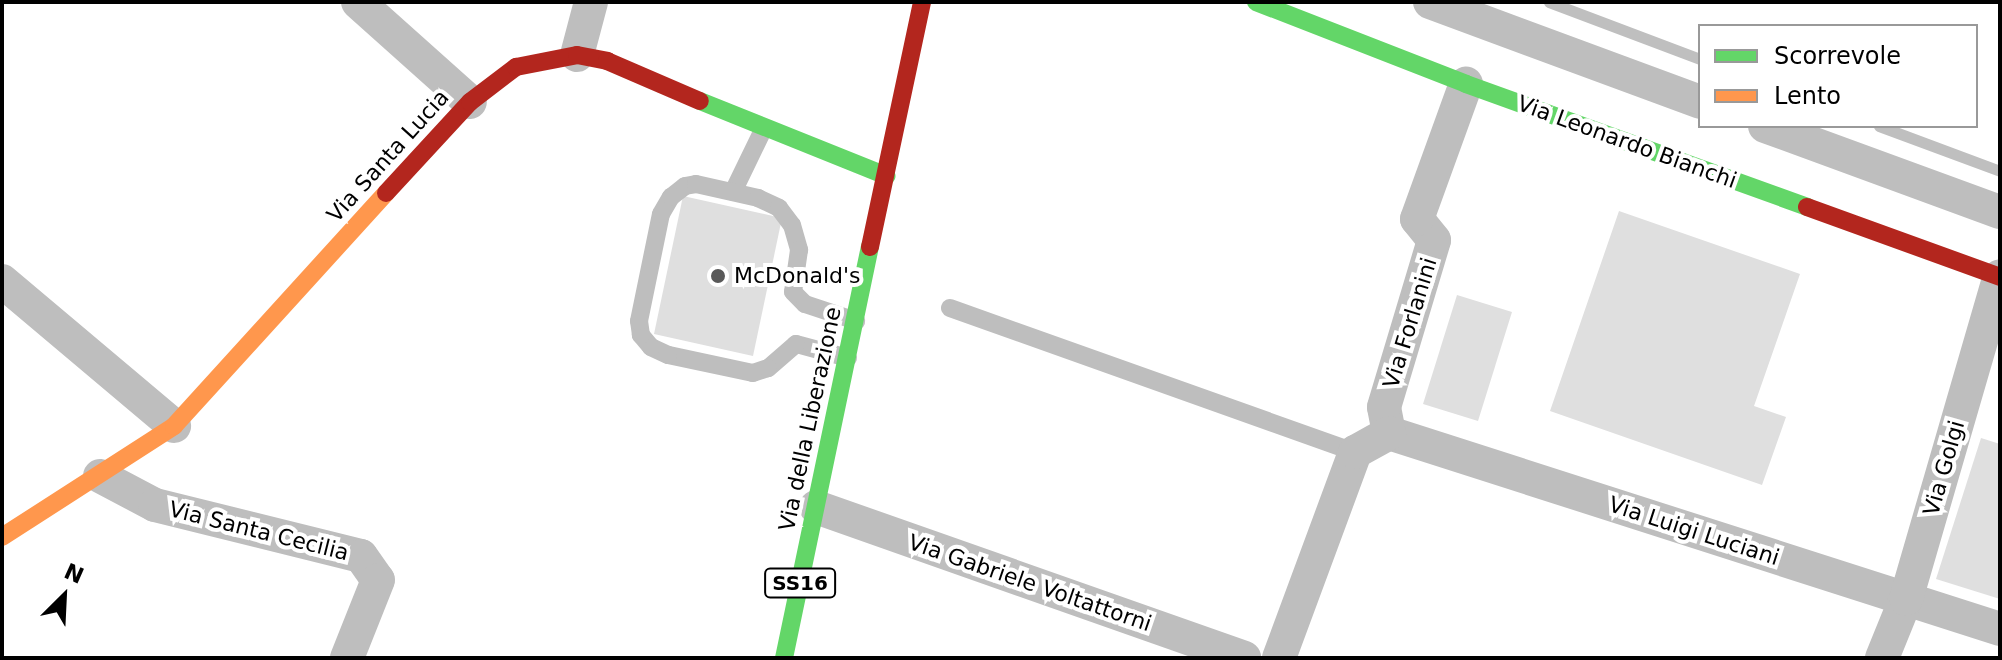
<!DOCTYPE html>
<style>
body{margin:0}
#map{position:relative;width:2002px;height:660px;overflow:hidden;background:#fff;font-family:"DejaVu Sans",sans-serif}
div>[style]{position:absolute}
[style*='--x']{left:calc(var(--x)*1px);top:calc(var(--y)*1px);width:calc(var(--w)*1px);rotate:calc(var(--a)*1deg)}
.stream>*{height:11px;margin:-5.5px;padding:0 5.5px;transform-origin:5.5px;border-radius:5.5px;background:#bfbfbf}
.building>*{inset:0;background:#dfdfdf}
.lane>*{height:18px;margin:-9px;padding:0 9px;transform-origin:9px;border-radius:9px;background:#bebebe}
.street>*{height:34px;margin:-17px;padding:0 17px;transform-origin:17px;border-radius:17px;background:#bebebe}
.fast>*{height:18px;margin:-9px;padding:0 9px;transform-origin:9px;border-radius:9px;background:#63d668}
.slow>*{height:18px;margin:-9px;padding:0 9px;transform-origin:9px;border-radius:9px;background:#ff974d}
.jam>*{height:18px;margin:-9px;padding:0 9px;transform-origin:9px;border-radius:9px;background:#b3261e}
.dots>*{width:22px;height:22px;translate:-50% -50%;box-sizing:border-box;border:4px solid #fff;border-radius:50%}
span{translate:-50% -50%;white-space:nowrap;text-align:center;line-height:1.15;-webkit-text-stroke:8px #fff;paint-order:stroke}
.shield-label span{padding:2px 6px;background:#fff;border:2px solid;border-radius:6px;-webkit-text-stroke-width:0}
.shield-label{font-size:20px;color:#000;font-weight:700}
.street-label{font-size:22px;color:#000}
.poi-label{font-size:22px;color:#000}
.left{translate:0 -50%;text-align:left}
.frame{position:absolute;inset:0;border:4px solid #000;pointer-events:none}
.legend{position:absolute;left:1698px;top:24px;width:280px;height:104px;box-sizing:border-box;background:#fff;border:2px solid #999;margin:0;padding:10px 14px;list-style:none;font-size:24px;color:#000}
.legend li{display:flex;align-items:center;gap:16px;height:40px}
.legend b{width:40px;border:2px solid #999}
.north{position:absolute;left:24px;top:556px;width:80px;height:80px;-webkit-text-stroke:6px #fff;paint-order:stroke;rotate:24deg;font-size:22px;font-weight:700;line-height:32px;text-align:center;color:#000}
.north::after{content:'';display:block;margin:auto;width:28px;height:36px;background:#000;clip-path:polygon(50% 0,100% 100%,50% 72%,0 100%)}
</style>
<div id="map">
<div class="stream">
<div style="--x:1549;--y:2;--w:161;--a:20.7"></div>
<div style="--x:1879;--y:126;--w:129;--a:20.4"></div>
</div>
<div class="building">
<div style="clip-path:polygon(683px 196px,782px 218px,753px 356px,654px 334px)"></div>
<div style="clip-path:polygon(1619px 211px,1800px 274px,1754px 406px,1786px 417px,1762px 485px,1550px 411px)"></div>
<div style="clip-path:polygon(1457px 295px,1512px 312px,1478px 421px,1423px 404px)"></div>
<div style="clip-path:polygon(1981px 438px,2000px 444px,2000px 599px,1936px 579px)"></div>
</div>
<div class="lane">
<div style="--x:733;--y:192;--w:71;--a:-64.2"></div>
<div style="--x:950;--y:308;--w:430;--a:19.6"></div>
<div style="--x:848;--y:358;--w:54;--a:-164.9"></div>
<div style="--x:796;--y:344;--w:37;--a:139"></div>
<div style="--x:768;--y:368;--w:16;--a:162"></div>
<div style="--x:753;--y:373;--w:87;--a:-168"></div>
<div style="--x:668;--y:355;--w:19;--a:-155"></div>
<div style="--x:651;--y:347;--w:16;--a:-130"></div>
<div style="--x:641;--y:335;--w:14;--a:-98"></div>
<div style="--x:639;--y:321;--w:109;--a:-78.4"></div>
<div style="--x:661;--y:214;--w:20;--a:-60"></div>
<div style="--x:671;--y:197;--w:18;--a:-38"></div>
<div style="--x:685;--y:186;--w:11;--a:-10"></div>
<div style="--x:696;--y:184;--w:64;--a:12.7"></div>
<div style="--x:758;--y:198;--w:23;--a:25"></div>
<div style="--x:779;--y:208;--w:21;--a:53"></div>
<div style="--x:792;--y:225;--w:26;--a:74"></div>
<div style="--x:799;--y:250;--w:42;--a:98.1"></div>
<div style="--x:793;--y:292;--w:17;--a:45"></div>
<div style="--x:805;--y:304;--w:54;--a:18.4"></div>
</div>
<div class="street">
<div style="--x:358;--y:2;--w:150;--a:41.8"></div>
<div style="--x:1430;--y:2;--w:288;--a:20.3"></div>
<div style="--x:577;--y:55;--w:55;--a:-75.2"></div>
<div style="--x:1765;--y:126;--w:250;--a:20.1"></div>
<div style="--x:2;--y:281;--w:225;--a:40.1"></div>
<div style="--x:1389;--y:433;--w:642;--a:17.79"></div>
<div style="--x:1389;--y:433;--w:26;--a:-101"></div>
<div style="--x:1384;--y:407;--w:174;--a:-73.3"></div>
<div style="--x:1434;--y:240;--w:27;--a:-129"></div>
<div style="--x:1417;--y:219;--w:144;--a:-70.1"></div>
<div style="--x:100;--y:476;--w:62;--a:27.8"></div>
<div style="--x:155;--y:505;--w:212;--a:13.9"></div>
<div style="--x:361;--y:556;--w:29;--a:55"></div>
<div style="--x:378;--y:580;--w:84;--a:111.7"></div>
<div style="--x:816;--y:507;--w:454;--a:19.4"></div>
<div style="--x:1279;--y:658;--w:220;--a:-69.7"></div>
<div style="--x:1355;--y:452;--w:39;--a:-29"></div>
<div style="--x:1882;--y:658;--w:64;--a:-67.9"></div>
<div style="--x:1906;--y:599;--w:336;--a:-73.8"></div>
</div>
<div class="fast">
<div style="--x:1256;--y:2;--w:225;--a:21.3"></div>
<div style="--x:1466;--y:84;--w:363;--a:19.8"></div>
<div style="--x:700;--y:101;--w:201;--a:21.9"></div>
<div style="--x:784;--y:658;--w:420;--a:-78.2"></div>
</div>
<div class="slow">
<div style="--x:2;--y:537;--w:205;--a:-32.8"></div>
<div style="--x:174;--y:426;--w:315;--a:-47.7"></div>
</div>
<div class="jam">
<div style="--x:386;--y:193;--w:124;--a:-47.3"></div>
<div style="--x:470;--y:102;--w:58;--a:-37.3"></div>
<div style="--x:516;--y:67;--w:62;--a:-11.1"></div>
<div style="--x:577;--y:55;--w:31;--a:11"></div>
<div style="--x:607;--y:61;--w:101;--a:23.3"></div>
<div style="--x:1807;--y:207;--w:205;--a:19.9"></div>
<div style="--x:870;--y:247;--w:250;--a:-78"></div>
</div>
<div class="dots">
<div style="left:718px;top:276px;background:#595959"></div>
</div>
<div class="shield-label">
<span style="left:800px;top:583px">SS16</span>
</div>
<div class="street-label">
<span style="left:1627px;top:142px;rotate:20deg">Via Leonardo Bianchi</span>
<span style="left:388px;top:156px;rotate:-48deg">Via Santa Lucia</span>
<span style="left:1410px;top:323px;rotate:-73deg">Via Forlanini</span>
<span style="left:810px;top:419px;rotate:-78deg">Via della Liberazione</span>
<span style="left:1944px;top:468px;rotate:-74deg">Via Golgi</span>
<span style="left:259px;top:531px;rotate:14deg">Via Santa Cecilia</span>
<span style="left:1694px;top:531px;rotate:18deg">Via Luigi Luciani</span>
<span style="left:1030px;top:583px;rotate:19deg">Via Gabriele Voltattorni</span>
</div>
<div class="poi-label">
<span class="left" style="left:734px;top:276px">McDonald's</span>
</div>
<div class="frame"></div>
<ul class="legend">
<li><b style="height:10px;background:#63d668"></b>Scorrevole</li>
<li><b style="height:10px;background:#ff974d"></b>Lento</li>
</ul>
<div class="north">N</div>
</div>
